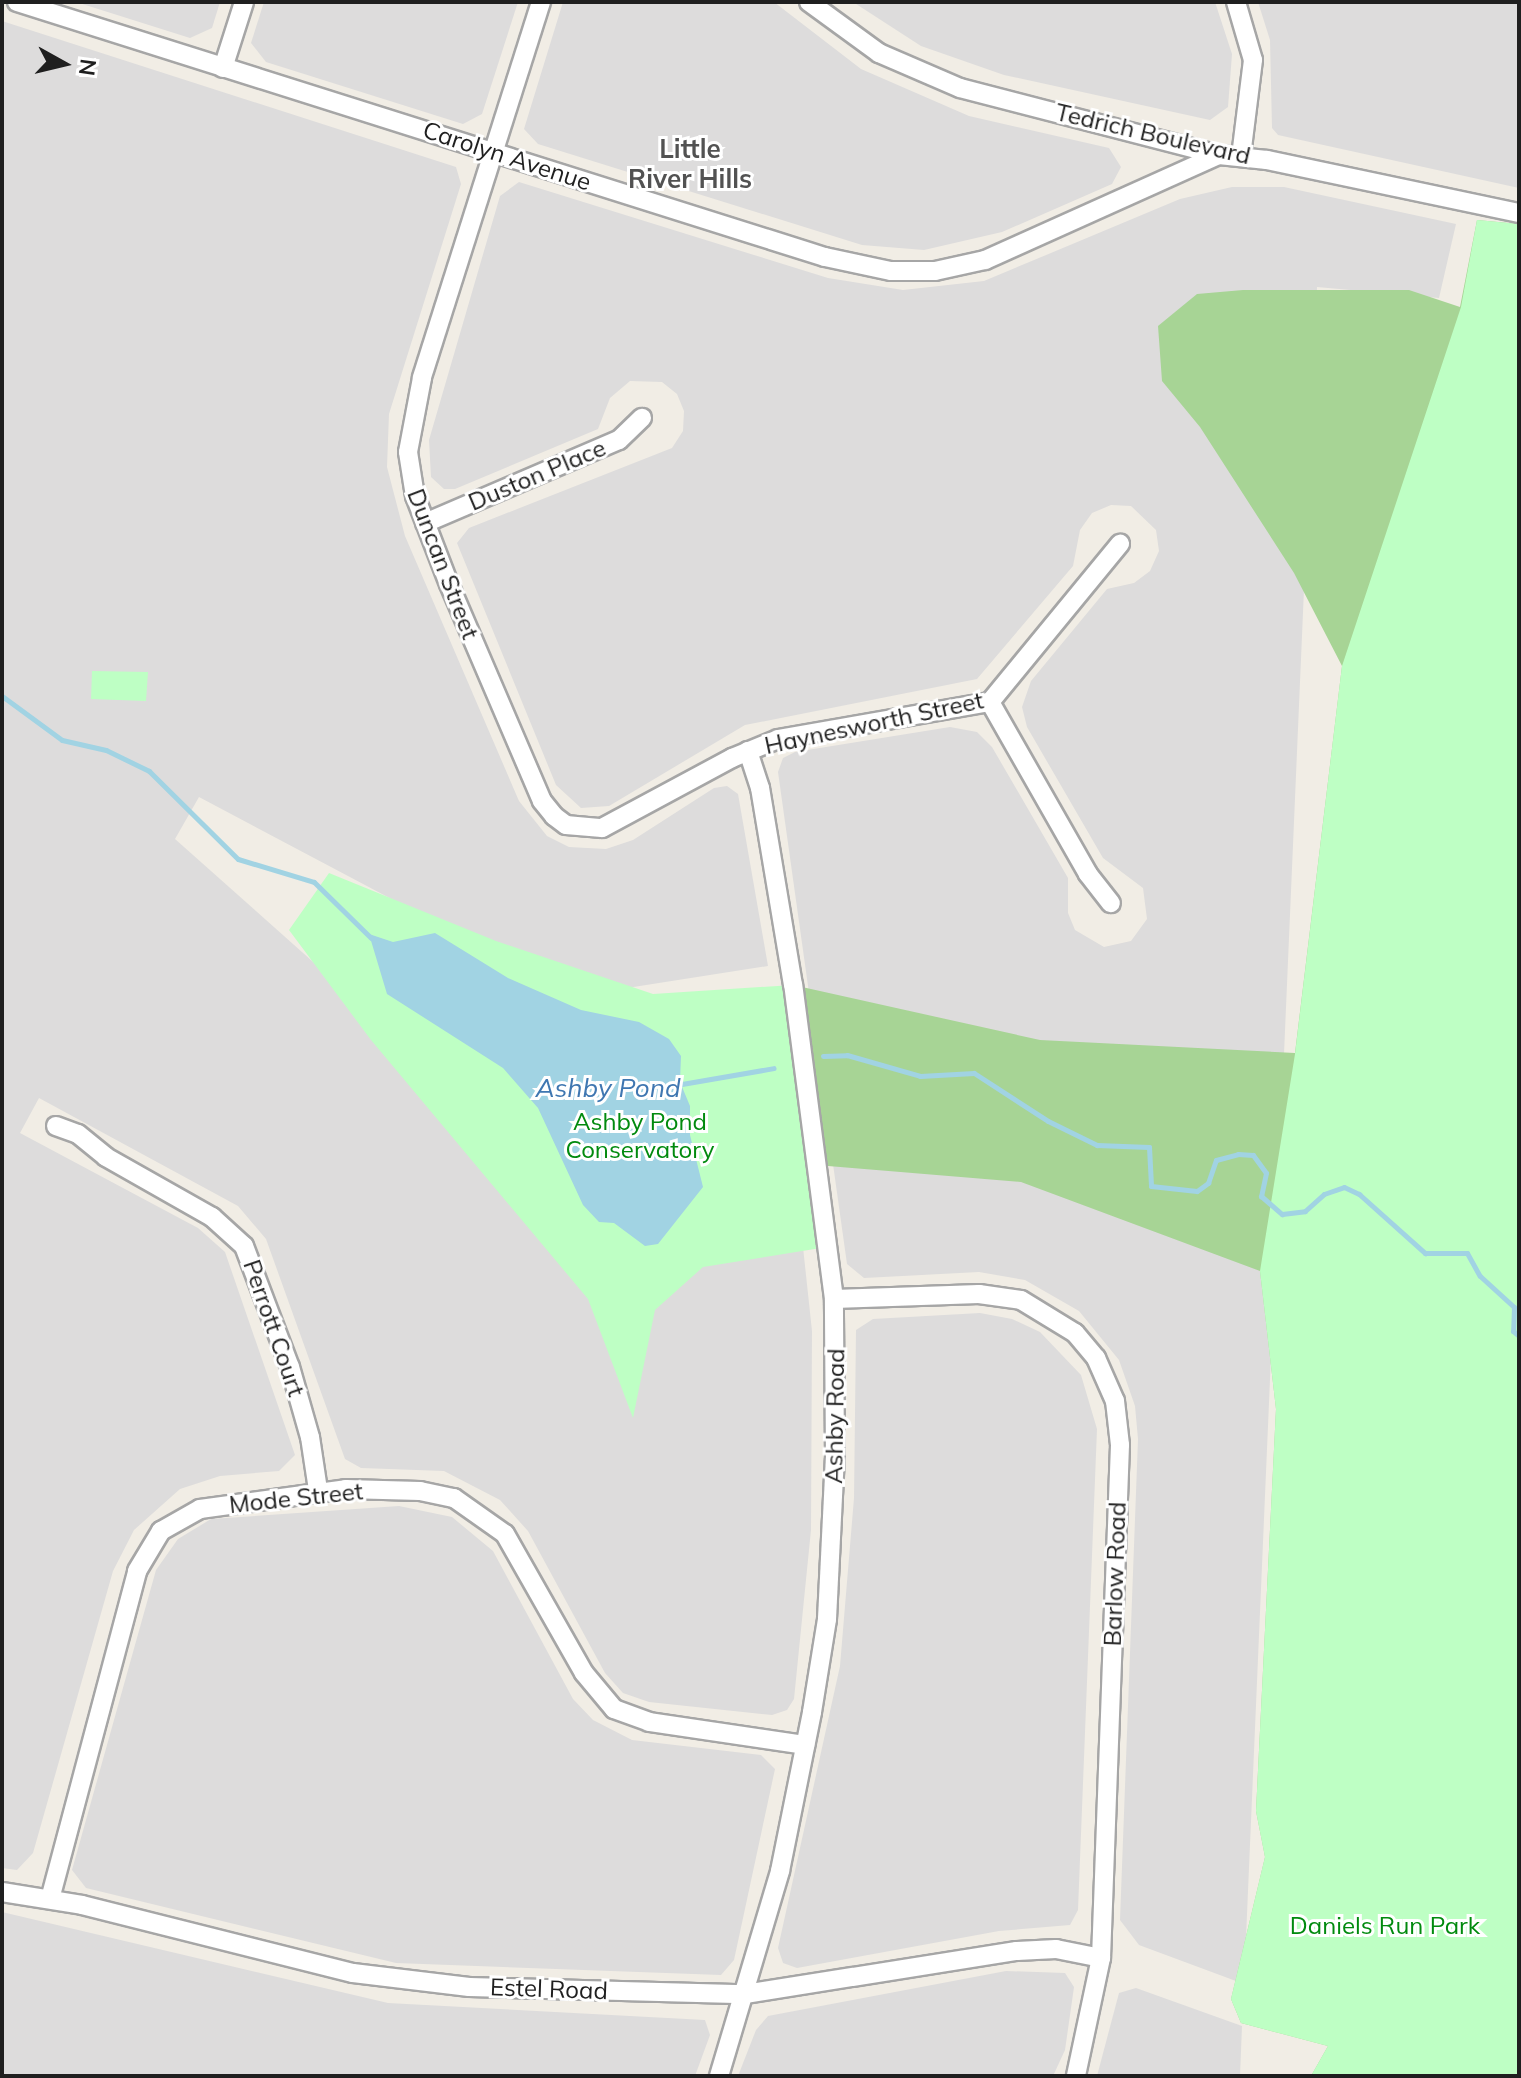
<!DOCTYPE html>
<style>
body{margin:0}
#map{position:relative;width:1521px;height:2078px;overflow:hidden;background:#f1ede5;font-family:Mulish,sans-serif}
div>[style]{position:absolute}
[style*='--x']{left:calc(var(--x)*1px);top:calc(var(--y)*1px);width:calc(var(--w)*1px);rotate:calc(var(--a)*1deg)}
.residential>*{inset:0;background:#dddcdc}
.forest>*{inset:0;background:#a7d495}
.park>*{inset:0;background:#beffc4}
.water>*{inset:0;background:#a1d3e3}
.stream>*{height:5px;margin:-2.5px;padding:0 2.5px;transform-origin:2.5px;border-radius:2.5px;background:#a1d3e3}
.roads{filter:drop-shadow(2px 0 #a6a6a6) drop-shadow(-2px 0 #a6a6a6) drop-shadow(0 2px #a6a6a6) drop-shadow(0 -2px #a6a6a6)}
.minor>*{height:18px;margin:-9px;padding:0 9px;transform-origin:9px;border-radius:9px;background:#fff}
span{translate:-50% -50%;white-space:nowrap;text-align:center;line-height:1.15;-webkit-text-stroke:6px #fff;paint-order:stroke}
.street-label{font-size:24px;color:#1f1f1f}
.park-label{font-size:24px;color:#018a0e}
.neighbourhood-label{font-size:26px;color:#525252;font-weight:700}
.water-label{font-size:26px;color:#3f77b1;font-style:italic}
.frame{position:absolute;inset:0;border:4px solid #1f1f1f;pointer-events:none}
.north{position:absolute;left:24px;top:24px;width:80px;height:80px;-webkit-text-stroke:6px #fff;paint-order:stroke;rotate:98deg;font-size:22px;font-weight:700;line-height:32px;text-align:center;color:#1f1f1f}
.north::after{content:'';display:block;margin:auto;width:28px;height:36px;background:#1f1f1f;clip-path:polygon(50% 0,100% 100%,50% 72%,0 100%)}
</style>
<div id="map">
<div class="residential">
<div style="clip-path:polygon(76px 2px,220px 2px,212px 28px,190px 38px)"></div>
<div style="clip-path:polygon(264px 2px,518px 2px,482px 114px,463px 124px,266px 62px,251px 43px)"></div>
<div style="clip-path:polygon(563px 2px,774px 2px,861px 69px,969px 116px,1109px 148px,1121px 167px,1112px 184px,1002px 232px,924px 250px,862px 245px,538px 144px,524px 129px)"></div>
<div style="clip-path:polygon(853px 2px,1215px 2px,1232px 54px,1228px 107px,1210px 120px,1004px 75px,921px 46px)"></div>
<div style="clip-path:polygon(1258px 2px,1519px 2px,1519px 188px,1278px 135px,1272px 128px,1270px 40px)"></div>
<div style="clip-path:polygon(2px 21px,456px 167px,461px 184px,389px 414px,387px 467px,405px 536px,519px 801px,547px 836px,569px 847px,606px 849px,633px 840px,714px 788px,727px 786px,738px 794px,768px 966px,627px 988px,516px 965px,199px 797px,175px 839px,330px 977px,677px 1234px,797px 1191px,812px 1331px,811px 1530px,794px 1699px,787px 1710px,772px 1715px,649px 1702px,623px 1693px,605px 1673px,528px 1531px,500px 1500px,444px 1471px,361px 1468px,345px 1459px,266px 1239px,238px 1206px,39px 1098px,20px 1133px,198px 1228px,225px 1252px,295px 1455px,279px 1471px,220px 1476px,180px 1489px,134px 1530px,113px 1571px,33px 1853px,17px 1870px,2px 1868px)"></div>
<div style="clip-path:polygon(519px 182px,828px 278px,903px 290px,984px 281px,1180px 199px,1232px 187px,1284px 187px,1456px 224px,1439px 298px,1317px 287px,1244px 1984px,1139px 1945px,1120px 1920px,1138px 1439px,1135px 1406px,1119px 1360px,1079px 1311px,1025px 1280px,979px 1272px,864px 1278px,847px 1264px,778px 772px,783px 758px,795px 752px,950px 727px,977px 732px,992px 747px,1068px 878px,1068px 913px,1075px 930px,1104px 947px,1131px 941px,1147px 919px,1143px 888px,1103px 858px,1027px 727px,1022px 707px,1031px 681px,1107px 589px,1134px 583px,1150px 571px,1159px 551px,1156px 530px,1131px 506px,1111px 505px,1092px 513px,1080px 530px,1073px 566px,977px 679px,745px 725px,609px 806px,581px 808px,556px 785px,457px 543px,469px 528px,672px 448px,683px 431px,684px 411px,677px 394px,662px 382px,630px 381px,610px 398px,598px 429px,455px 489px,444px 489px,431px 477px,429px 440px,500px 196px)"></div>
<div style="clip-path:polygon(980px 1313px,1012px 1319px,1040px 1332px,1081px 1375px,1097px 1429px,1078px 1910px,1070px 1925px,999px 1931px,797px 1968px,783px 1963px,778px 1948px,840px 1666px,854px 1498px,856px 1330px,873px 1319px)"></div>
<div style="clip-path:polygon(399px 1506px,452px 1517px,493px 1551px,573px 1699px,593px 1720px,632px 1740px,761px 1755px,775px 1769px,734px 1960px,721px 1975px,396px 1963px,86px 1888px,72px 1870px,156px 1570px,178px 1539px,211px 1519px)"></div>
<div style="clip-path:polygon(2px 1912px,388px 2003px,705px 2020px,710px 2035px,695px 2076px,2px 2076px)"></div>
<div style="clip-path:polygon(1006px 1971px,1065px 1973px,1074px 1987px,1065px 2050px,1053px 2076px,738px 2076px,756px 2030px,768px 2016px)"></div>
<div style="clip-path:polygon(1136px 1988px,1242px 2026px,1240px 2076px,1097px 2076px,1119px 1993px)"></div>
</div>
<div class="forest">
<div style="clip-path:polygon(1477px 220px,1519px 224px,1519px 2076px,1311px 2076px,1328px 2046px,1241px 2023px,1231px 1999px,1265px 1857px,1256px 1811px,1276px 1409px,1260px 1271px,1021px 1182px,816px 1165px,793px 985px,1040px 1040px,1295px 1053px,1342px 666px,1294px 573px,1200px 427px,1162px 381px,1158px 326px,1197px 294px,1243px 290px,1409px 290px,1460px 307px)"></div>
</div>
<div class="park">
<div style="clip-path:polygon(1477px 220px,1519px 224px,1519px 2076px,1311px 2076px,1328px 2046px,1241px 2023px,1231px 1999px,1265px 1857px,1256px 1811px,1276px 1409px,1260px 1271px,1295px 1054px,1342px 666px,1461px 307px)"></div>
<div style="clip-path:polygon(92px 671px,148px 672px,146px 701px,91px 699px)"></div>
<div style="clip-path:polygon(329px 873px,496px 941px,653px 994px,793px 985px,827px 1247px,703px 1267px,655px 1310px,633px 1418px,588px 1299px,371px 1040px,289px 930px)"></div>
</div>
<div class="water">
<div style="clip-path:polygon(435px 933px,508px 978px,581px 1010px,639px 1022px,669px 1039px,681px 1056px,680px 1082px,690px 1106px,690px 1135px,703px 1187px,658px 1244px,645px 1246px,614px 1223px,599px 1222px,583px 1205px,538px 1108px,503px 1068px,387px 994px,369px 934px,393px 942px)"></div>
</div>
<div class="stream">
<div style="--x:2;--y:696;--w:74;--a:36.3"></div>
<div style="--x:62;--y:740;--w:45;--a:12.8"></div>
<div style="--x:106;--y:750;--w:48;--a:26"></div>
<div style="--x:149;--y:771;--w:125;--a:44.7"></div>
<div style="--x:238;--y:859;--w:79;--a:16.8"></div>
<div style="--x:314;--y:882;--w:80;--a:44.5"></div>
<div style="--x:823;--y:1056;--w:24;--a:-2"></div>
<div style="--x:847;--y:1055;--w:76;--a:16"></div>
<div style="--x:920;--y:1076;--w:54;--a:-3.2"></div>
<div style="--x:974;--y:1073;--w:88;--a:33"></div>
<div style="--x:1048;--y:1121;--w:55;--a:26.1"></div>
<div style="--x:1097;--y:1145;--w:52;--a:2.2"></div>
<div style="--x:1149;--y:1147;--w:39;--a:87"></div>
<div style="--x:1151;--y:1186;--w:46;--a:6.2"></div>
<div style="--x:1197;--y:1191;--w:14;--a:-36"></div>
<div style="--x:1208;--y:1183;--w:24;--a:-71"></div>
<div style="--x:1216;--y:1160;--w:23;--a:-15"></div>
<div style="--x:1238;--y:1154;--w:15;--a:4"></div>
<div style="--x:1253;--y:1155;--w:22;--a:54"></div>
<div style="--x:1266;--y:1173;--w:24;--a:102"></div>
<div style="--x:1261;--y:1196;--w:28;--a:41"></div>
<div style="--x:1282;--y:1214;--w:23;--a:-7"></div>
<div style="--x:1305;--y:1211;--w:25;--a:-42"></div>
<div style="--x:1324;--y:1194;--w:21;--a:-19"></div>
<div style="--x:1344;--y:1187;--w:17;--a:25"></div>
<div style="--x:1359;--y:1194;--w:89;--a:41.8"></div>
<div style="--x:1425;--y:1253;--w:42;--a:0"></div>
<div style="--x:1467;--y:1253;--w:26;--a:61"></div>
<div style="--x:1480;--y:1276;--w:46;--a:42.4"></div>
<div style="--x:1514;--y:1307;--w:24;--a:92"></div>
<div style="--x:1513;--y:1331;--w:8;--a:40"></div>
<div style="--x:676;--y:1085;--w:99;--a:-9.8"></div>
</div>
<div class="roads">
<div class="minor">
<div style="--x:17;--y:2;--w:847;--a:17.52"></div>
<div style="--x:825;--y:257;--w:67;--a:12"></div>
<div style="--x:891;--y:271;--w:44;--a:0"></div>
<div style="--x:935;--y:271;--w:51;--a:-12.4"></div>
<div style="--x:985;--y:260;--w:256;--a:-24.2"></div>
<div style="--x:541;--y:2;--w:394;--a:107.6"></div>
<div style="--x:422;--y:378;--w:75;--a:100.7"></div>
<div style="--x:408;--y:452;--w:45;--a:81"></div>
<div style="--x:415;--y:496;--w:94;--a:68.9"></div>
<div style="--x:449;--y:584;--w:236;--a:66.8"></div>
<div style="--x:542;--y:801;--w:19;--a:51"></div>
<div style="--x:554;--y:816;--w:15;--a:37"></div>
<div style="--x:566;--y:825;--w:36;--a:5"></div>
<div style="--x:602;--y:828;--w:148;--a:-28.3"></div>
<div style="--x:732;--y:758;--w:50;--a:-22.4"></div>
<div style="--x:778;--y:739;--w:215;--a:-9.9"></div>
<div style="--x:990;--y:702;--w:205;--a:-50.6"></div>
<div style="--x:809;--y:2;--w:87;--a:36.1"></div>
<div style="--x:879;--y:53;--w:88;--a:23.4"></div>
<div style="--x:960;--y:88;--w:268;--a:14.5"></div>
<div style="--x:1219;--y:155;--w:48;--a:5.9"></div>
<div style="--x:1267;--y:160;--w:258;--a:11.9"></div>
<div style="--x:1236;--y:2;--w:60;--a:73.7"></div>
<div style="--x:1253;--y:60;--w:97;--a:97.1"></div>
<div style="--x:223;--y:68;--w:69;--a:-72.3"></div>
<div style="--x:425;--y:523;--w:211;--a:-23.2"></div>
<div style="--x:619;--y:440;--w:32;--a:-44"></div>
<div style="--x:990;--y:702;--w:198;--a:60.3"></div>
<div style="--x:1088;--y:874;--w:37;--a:52"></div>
<div style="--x:56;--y:1126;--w:23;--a:20"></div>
<div style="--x:78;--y:1134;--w:36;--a:39"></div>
<div style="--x:106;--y:1157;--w:122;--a:29.5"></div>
<div style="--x:212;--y:1217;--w:43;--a:42.2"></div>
<div style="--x:244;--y:1246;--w:129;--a:69.2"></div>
<div style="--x:290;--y:1367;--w:73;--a:74.1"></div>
<div style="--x:310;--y:1437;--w:54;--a:81.4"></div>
<div style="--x:834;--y:1299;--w:145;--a:-2"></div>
<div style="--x:979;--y:1294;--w:42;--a:8.1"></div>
<div style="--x:1021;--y:1300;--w:63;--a:31.4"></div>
<div style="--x:1075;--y:1333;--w:33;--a:50"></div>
<div style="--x:1096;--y:1358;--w:47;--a:66.2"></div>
<div style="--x:1115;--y:1401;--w:44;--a:83.5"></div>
<div style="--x:1120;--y:1445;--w:513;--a:92.12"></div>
<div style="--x:1101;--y:1958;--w:121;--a:102"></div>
<div style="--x:2;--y:1892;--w:81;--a:9.2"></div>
<div style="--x:82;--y:1905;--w:279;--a:14.1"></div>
<div style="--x:353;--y:1973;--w:117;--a:6.9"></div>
<div style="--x:469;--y:1987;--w:276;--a:1.5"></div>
<div style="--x:745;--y:1994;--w:275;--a:-9"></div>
<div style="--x:1017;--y:1951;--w:39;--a:-3"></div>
<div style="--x:1056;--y:1949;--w:46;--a:11.3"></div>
<div style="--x:50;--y:1899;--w:339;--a:-75.1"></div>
<div style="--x:137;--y:1571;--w:47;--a:-59"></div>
<div style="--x:161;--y:1531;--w:45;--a:-29.4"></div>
<div style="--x:200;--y:1509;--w:147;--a:-7.8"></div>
<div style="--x:346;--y:1489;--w:74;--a:1.5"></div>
<div style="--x:420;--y:1491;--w:35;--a:12"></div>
<div style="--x:454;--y:1498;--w:62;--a:35.2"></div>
<div style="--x:505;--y:1534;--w:160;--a:60.4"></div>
<div style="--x:584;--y:1673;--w:47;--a:50.2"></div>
<div style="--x:614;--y:1709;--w:37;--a:20"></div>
<div style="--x:649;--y:1722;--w:158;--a:8.4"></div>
<div style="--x:719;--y:2076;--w:214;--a:-73.4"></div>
<div style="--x:780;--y:1871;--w:162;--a:-78.6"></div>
<div style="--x:812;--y:1712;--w:94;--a:-80.8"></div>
<div style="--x:827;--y:1619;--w:161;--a:-87.2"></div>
<div style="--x:835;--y:1458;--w:159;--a:-90.4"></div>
<div style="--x:834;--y:1299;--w:317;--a:-97.4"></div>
<div style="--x:793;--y:985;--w:200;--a:-99.5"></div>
<div style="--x:760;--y:788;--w:39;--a:-108"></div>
</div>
</div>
<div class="street-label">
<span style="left:1153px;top:134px;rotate:13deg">Tedrich Boulevard</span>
<span style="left:507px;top:156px;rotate:18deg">Carolyn Avenue</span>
<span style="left:537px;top:475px;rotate:-23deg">Duston Place</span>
<span style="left:443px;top:564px;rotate:69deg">Duncan Street</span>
<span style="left:874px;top:723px;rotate:-12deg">Haynesworth Street</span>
<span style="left:274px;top:1328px;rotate:71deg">Perrott Court</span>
<span style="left:835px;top:1416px;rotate:-89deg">Ashby Road</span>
<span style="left:296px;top:1498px;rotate:-6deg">Mode Street</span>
<span style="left:1115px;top:1574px;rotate:-88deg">Barlow Road</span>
<span style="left:549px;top:1989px;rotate:2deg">Estel Road</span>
</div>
<div class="park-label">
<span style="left:640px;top:1136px">Ashby Pond<br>Conservatory</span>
<span style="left:1385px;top:1926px">Daniels Run Park</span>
</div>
<div class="neighbourhood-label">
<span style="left:690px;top:164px">Little<br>River Hills</span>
</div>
<div class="water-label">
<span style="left:608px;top:1088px">Ashby Pond</span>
</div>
<div class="frame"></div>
<div class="north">N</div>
</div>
